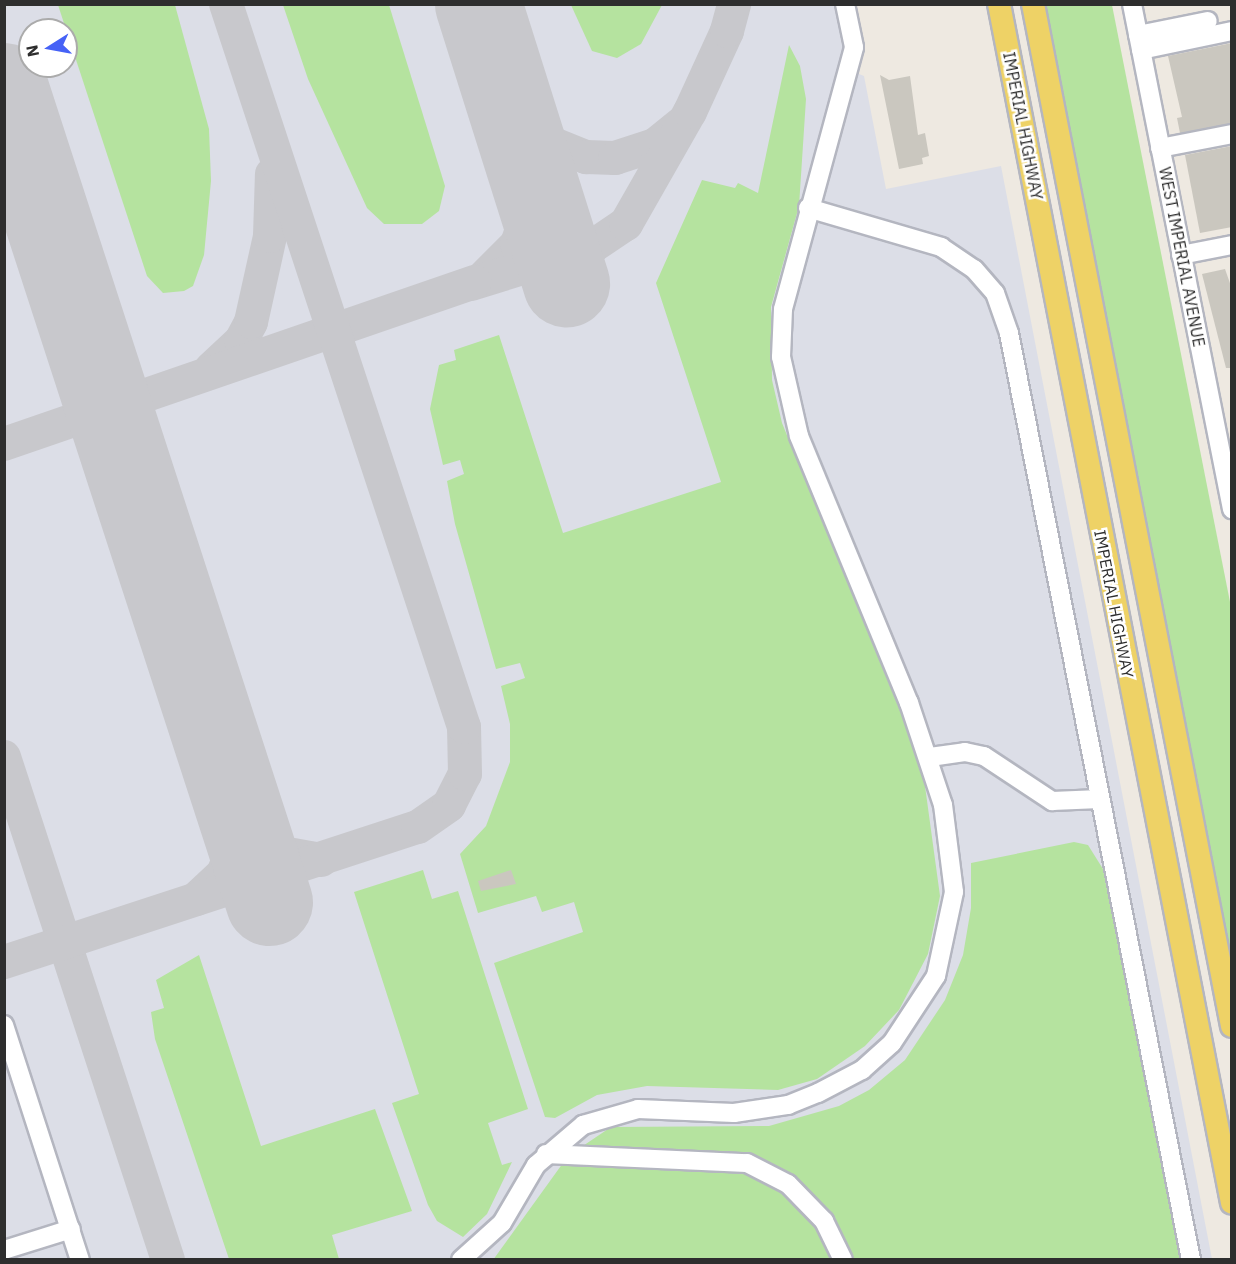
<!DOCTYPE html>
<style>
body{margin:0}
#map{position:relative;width:1236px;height:1264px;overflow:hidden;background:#eee9e1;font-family:"IBM Plex Sans",sans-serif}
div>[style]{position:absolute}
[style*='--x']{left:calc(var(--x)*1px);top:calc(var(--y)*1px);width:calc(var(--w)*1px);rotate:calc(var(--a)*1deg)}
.airport>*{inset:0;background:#dcdee7}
.green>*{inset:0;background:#b5e39f}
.taxiway>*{height:34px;margin:-17px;padding:0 17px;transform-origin:17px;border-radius:17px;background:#c8c8cc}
.runway>*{height:87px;margin:-43.5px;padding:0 43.5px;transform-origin:43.5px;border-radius:43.5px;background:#c8c8cc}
.building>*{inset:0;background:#cac7bf}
.roads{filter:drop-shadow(2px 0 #b4b6c0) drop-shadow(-2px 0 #b4b6c0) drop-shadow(0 2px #b4b6c0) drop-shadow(0 -2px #b4b6c0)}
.minor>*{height:18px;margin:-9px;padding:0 9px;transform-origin:9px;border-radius:9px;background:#fff}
.major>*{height:22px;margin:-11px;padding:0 11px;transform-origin:11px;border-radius:11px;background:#eed266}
span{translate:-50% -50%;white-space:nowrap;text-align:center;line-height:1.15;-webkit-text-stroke:5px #fff;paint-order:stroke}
.street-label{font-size:16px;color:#2e2e2e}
.frame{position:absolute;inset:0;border:6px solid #2e2e2e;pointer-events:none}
.north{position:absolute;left:18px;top:18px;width:60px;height:60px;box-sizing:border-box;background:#fff;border:2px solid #ababab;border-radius:50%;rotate:259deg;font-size:16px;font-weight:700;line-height:24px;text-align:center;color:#2e2e2e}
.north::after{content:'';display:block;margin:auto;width:21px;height:27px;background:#4662f6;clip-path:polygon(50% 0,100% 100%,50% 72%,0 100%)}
</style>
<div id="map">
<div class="airport">
<div style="clip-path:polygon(evenodd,5px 5px,856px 5px,863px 46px,859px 74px,864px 76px,886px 189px,1001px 166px,1212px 1259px,5px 1260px,5px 5px,30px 30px,66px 30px,66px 66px,30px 66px,30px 30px)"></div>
</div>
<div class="green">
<div style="clip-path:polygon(58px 5px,175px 5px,209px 129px,211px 181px,204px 255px,193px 286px,184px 291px,163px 293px,147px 276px)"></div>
<div style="clip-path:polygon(283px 5px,389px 5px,445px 186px,439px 211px,422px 224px,384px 224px,367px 208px,308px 79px)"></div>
<div style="clip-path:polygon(571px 5px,571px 4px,662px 5px,641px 44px,617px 58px,592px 51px)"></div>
<div style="clip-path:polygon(1045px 5px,1112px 5px,1231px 607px,1231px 957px)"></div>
<div style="clip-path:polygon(789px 45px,800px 66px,806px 99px,799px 206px,771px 307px,772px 380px,782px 423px,922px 764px,940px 896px,928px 954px,899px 1010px,865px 1046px,817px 1079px,778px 1090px,647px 1086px,597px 1095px,555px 1118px,545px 1117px,494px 963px,583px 932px,574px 902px,542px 912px,536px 896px,478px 913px,460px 854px,486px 826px,510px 762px,510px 724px,501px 686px,525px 678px,520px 663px,496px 669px,455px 524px,447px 481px,464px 474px,460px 460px,443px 465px,430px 409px,439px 365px,456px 360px,454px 350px,499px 335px,563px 533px,721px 482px,656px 283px,702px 180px,735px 188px,738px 183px,758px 193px)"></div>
<div style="clip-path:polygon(1074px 842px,1088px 845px,1103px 869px,1180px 1259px,493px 1260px,568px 1156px,611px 1127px,769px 1126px,839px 1106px,869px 1090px,905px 1060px,945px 1000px,963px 955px,971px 908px,971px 863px)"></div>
<div style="clip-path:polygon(423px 870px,432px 899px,458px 891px,528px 1109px,488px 1123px,502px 1165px,512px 1162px,487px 1214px,463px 1237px,437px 1221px,428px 1205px,392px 1103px,419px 1094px,354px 892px)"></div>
<div style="clip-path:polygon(199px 955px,261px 1146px,375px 1109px,412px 1211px,332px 1235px,339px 1259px,229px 1259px,155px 1039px,151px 1012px,164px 1008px,156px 980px)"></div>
</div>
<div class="taxiway">
<div style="--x:479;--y:4;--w:107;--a:70.4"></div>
<div style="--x:515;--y:105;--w:52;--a:46.5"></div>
<div style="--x:551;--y:143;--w:38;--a:22"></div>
<div style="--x:586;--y:157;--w:29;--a:2"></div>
<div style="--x:615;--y:158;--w:42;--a:-18"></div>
<div style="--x:655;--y:145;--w:33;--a:-39"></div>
<div style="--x:484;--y:277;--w:47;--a:-45"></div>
<div style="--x:517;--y:244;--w:43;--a:-71.1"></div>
<div style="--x:531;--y:203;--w:23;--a:-92"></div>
<div style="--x:530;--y:180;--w:75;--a:-107"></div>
<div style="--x:471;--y:284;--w:128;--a:-17.3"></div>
<div style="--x:593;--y:246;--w:40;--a:-34"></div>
<div style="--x:626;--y:224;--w:129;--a:-60.3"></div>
<div style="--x:690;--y:112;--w:89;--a:-65.4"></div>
<div style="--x:727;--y:31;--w:28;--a:-75"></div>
<div style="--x:211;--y:369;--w:41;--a:-43"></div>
<div style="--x:241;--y:341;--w:21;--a:-62"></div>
<div style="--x:251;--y:322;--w:88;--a:-77.5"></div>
<div style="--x:270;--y:236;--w:62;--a:-88.2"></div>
<div style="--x:4;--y:444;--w:498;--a:-19"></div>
<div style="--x:4;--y:757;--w:529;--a:71.94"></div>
<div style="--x:240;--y:812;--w:19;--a:55"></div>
<div style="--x:251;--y:828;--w:40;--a:39"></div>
<div style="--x:282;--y:853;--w:40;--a:10"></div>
<div style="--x:196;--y:899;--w:37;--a:-43"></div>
<div style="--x:223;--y:874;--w:42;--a:-69"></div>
<div style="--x:238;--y:835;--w:23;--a:-85"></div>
<div style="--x:4;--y:962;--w:435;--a:-18.1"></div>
<div style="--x:418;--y:827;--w:38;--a:-35"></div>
<div style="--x:449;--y:805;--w:35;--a:-63"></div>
<div style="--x:465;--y:774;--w:47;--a:-91.2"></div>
<div style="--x:464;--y:727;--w:761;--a:-108.22"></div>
</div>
<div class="runway">
<div style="--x:478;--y:4;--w:293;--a:72.5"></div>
<div style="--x:4;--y:86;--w:858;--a:72.01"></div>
</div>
<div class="building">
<div style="clip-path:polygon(1232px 43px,1232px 123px,1180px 133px,1177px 118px,1182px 117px,1168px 56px)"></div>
<div style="clip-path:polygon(880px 75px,889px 80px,910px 76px,918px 135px,925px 133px,929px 156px,922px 158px,923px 164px,899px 169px)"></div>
<div style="clip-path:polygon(1232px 146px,1232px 227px,1200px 233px,1185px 155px)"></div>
<div style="clip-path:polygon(1225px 269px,1232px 289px,1232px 368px,1226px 368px,1202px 274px)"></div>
<div style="clip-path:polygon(511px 870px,516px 884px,481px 891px,478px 881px)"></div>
</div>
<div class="roads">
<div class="minor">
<div style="--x:1132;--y:4;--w:515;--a:78.8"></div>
<div style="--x:1138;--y:35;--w:71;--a:-11.3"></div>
<div style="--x:1141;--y:50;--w:93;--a:-11.8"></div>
<div style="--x:1160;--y:148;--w:73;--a:-11"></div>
<div style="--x:808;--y:208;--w:139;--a:16.3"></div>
<div style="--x:941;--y:247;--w:40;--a:34"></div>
<div style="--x:974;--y:269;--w:32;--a:49"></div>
<div style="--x:995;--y:293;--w:42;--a:70.7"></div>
<div style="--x:1009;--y:333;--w:945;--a:78.89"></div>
<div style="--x:1181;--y:255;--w:52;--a:-11.1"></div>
<div style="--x:930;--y:757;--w:35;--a:-8"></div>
<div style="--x:965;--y:752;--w:19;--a:12"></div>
<div style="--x:984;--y:756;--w:82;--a:33.5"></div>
<div style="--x:1052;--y:801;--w:48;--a:-2.4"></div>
<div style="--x:4;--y:1025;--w:247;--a:72.1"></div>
<div style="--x:546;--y:1154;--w:201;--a:2.6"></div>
<div style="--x:747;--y:1163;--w:46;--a:27.1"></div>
<div style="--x:788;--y:1184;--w:52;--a:45.8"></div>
<div style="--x:824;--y:1221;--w:43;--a:64"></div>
<div style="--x:4;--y:1250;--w:70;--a:-17.4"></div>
<div style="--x:461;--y:1260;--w:55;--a:-42.1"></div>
<div style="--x:502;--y:1223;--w:67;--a:-59.6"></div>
<div style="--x:536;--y:1165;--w:62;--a:-40.4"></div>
<div style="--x:583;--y:1125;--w:57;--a:-16.2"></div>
<div style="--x:638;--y:1109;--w:96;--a:2.4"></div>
<div style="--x:734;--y:1113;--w:55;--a:-8.4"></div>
<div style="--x:788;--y:1105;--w:32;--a:-22"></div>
<div style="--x:818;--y:1093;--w:50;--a:-27.6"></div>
<div style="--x:862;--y:1070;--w:40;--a:-42"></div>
<div style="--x:892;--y:1043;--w:80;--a:-56.7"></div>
<div style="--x:936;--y:976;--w:86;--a:-77.9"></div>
<div style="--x:954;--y:892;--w:88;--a:-97.2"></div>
<div style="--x:943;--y:805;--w:108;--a:-108.4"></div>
<div style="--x:909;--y:703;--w:289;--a:-112.4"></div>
<div style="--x:799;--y:436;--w:81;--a:-102.8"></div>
<div style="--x:781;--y:357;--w:48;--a:-87.6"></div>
<div style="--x:783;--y:309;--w:271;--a:-74.8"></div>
<div style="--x:854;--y:47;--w:44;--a:-101.8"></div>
</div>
<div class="major">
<div style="--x:999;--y:4;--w:1221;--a:79"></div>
<div style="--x:1033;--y:4;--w:1041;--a:78.98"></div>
</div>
</div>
<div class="street-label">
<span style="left:1023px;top:126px;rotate:79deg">IMPERIAL HIGHWAY</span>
<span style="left:1182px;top:257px;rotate:79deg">WEST IMPERIAL AVENUE</span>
<span style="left:1114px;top:604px;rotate:79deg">IMPERIAL HIGHWAY</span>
</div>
<div class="frame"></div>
<div class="north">N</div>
</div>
